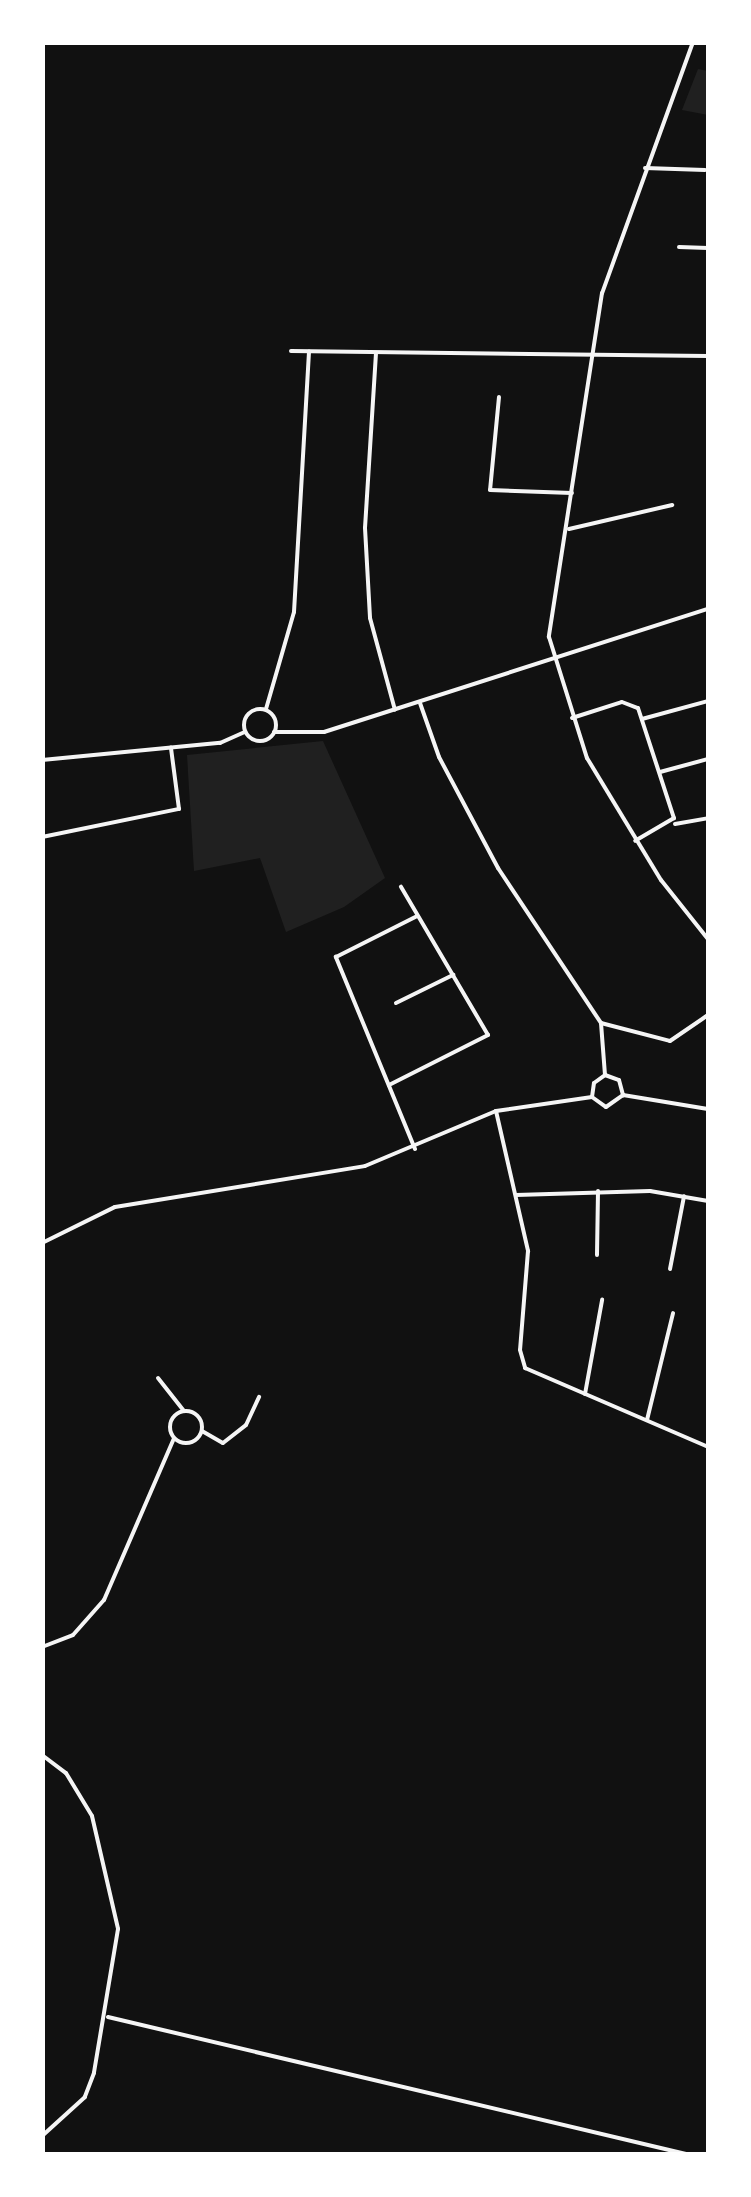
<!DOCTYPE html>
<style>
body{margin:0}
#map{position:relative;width:751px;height:2197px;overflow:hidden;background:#111;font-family:Jost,sans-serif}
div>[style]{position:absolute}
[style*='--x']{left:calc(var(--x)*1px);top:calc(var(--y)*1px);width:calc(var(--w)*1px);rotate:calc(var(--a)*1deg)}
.green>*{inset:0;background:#202020}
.minor>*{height:4px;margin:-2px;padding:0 2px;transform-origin:2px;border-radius:2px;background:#f5f5f5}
.minor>.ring{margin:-2px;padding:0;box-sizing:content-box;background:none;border:4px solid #f5f5f5;border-radius:50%}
.tertiary>*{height:4px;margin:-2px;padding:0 2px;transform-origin:2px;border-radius:2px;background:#f5f5f5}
.tertiary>.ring{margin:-2px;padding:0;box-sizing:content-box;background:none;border:4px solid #f5f5f5;border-radius:50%}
span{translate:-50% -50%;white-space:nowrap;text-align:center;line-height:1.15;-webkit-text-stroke:8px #fff;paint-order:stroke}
.frame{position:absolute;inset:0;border:45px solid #fff;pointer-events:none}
</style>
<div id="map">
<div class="green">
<div style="clip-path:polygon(698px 69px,708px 71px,708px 115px,682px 110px)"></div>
<div style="clip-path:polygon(323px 741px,385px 878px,344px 907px,286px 932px,260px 858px,194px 871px,187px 755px)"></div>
</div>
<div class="minor">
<div style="--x:693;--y:42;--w:267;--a:109.9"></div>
<div style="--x:602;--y:293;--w:348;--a:98.8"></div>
<div style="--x:549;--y:637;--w:127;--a:72.6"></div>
<div style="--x:587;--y:758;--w:143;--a:58.8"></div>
<div style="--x:661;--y:880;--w:75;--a:51.5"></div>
<div style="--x:645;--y:168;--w:60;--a:1.9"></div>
<div style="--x:679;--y:247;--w:29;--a:2"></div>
<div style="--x:291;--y:351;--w:417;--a:0.7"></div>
<div style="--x:376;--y:353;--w:175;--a:93.6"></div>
<div style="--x:365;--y:528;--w:90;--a:86.8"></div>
<div style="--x:370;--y:618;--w:95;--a:74.8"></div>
<div style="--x:499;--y:397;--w:93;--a:95.5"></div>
<div style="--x:490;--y:490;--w:82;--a:2.1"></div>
<div style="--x:569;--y:529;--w:106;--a:-13.1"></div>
<div style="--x:420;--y:703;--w:57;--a:70.6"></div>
<div style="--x:439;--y:757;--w:126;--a:62"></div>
<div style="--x:498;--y:868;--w:186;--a:56.4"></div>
<div style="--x:601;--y:1023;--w:52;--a:85.6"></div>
<div style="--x:266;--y:709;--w:101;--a:-73.9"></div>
<div style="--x:294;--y:612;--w:261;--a:-86.7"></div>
<div style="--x:572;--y:718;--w:52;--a:-17.7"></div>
<div style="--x:622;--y:702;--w:17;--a:21"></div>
<div style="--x:638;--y:708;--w:116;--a:71.9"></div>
<div style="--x:674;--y:818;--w:45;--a:149.5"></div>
<div style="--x:642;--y:719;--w:68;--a:-15.3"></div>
<div style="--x:660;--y:772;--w:50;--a:-15.2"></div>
<div style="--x:675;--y:824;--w:34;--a:-10"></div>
<div style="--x:42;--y:837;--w:140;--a:-11.6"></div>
<div style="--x:179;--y:809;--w:62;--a:-97.5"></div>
<div style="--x:396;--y:1003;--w:64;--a:-26.2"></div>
<div style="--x:601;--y:1023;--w:71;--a:14.6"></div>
<div style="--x:670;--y:1041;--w:46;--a:-34.4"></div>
<div style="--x:389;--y:1085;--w:111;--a:-26.8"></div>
<div style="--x:488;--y:1035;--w:172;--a:-120.4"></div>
<div style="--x:496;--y:1111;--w:144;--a:77.1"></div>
<div style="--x:528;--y:1251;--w:99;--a:94.6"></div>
<div style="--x:520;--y:1350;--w:19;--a:74"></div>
<div style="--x:525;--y:1368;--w:199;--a:23.3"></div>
<div style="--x:415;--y:1149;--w:208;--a:-112.4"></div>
<div style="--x:336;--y:957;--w:91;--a:-26.8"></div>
<div style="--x:516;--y:1195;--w:134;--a:-1.7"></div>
<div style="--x:650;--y:1191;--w:59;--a:9.8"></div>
<div style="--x:597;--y:1255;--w:64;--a:-89.1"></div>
<div style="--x:670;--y:1269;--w:74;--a:-79.1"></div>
<div style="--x:158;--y:1378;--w:42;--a:51.8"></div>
<div style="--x:585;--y:1394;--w:96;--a:-79.7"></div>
<div class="ring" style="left:170px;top:1411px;width:28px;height:28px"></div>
<div style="--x:647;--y:1420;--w:110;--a:-76.3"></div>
<div style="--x:202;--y:1431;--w:24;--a:30"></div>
<div style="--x:223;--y:1443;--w:29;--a:-38"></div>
<div style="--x:246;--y:1425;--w:31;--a:-65"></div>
<div style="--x:42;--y:1647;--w:33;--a:-21"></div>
<div style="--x:73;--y:1635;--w:47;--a:-48.5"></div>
<div style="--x:104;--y:1600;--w:176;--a:-66.6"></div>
<div style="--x:42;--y:1755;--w:30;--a:37"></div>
<div style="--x:66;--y:1773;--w:50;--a:58.8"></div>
<div style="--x:92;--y:1816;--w:116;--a:77"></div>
<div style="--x:118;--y:1929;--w:146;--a:99.5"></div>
<div style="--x:94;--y:2073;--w:26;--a:111"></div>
<div style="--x:85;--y:2097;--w:58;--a:137.8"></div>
<div style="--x:108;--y:2017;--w:594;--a:13.33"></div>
</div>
<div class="tertiary">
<div class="ring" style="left:244px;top:709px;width:28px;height:28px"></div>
<div style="--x:274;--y:732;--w:50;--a:0"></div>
<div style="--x:324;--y:732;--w:403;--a:-17.8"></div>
<div style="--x:42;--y:760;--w:179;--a:-5.5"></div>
<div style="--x:220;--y:743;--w:27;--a:-24"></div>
<div style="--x:623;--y:1095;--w:86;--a:9.4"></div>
<div style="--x:592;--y:1097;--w:14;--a:-82"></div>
<div style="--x:594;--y:1083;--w:14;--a:-36"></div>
<div style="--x:605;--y:1075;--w:15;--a:20"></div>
<div style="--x:619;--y:1080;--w:16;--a:75"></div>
<div style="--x:592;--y:1097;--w:17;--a:36"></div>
<div style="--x:606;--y:1107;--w:21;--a:-35"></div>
<div style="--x:42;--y:1243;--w:81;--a:-26.3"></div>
<div style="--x:115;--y:1207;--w:253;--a:-9.3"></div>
<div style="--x:365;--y:1166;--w:142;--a:-22.8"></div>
<div style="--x:496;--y:1111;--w:97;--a:-8.3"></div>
</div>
<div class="frame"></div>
</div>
